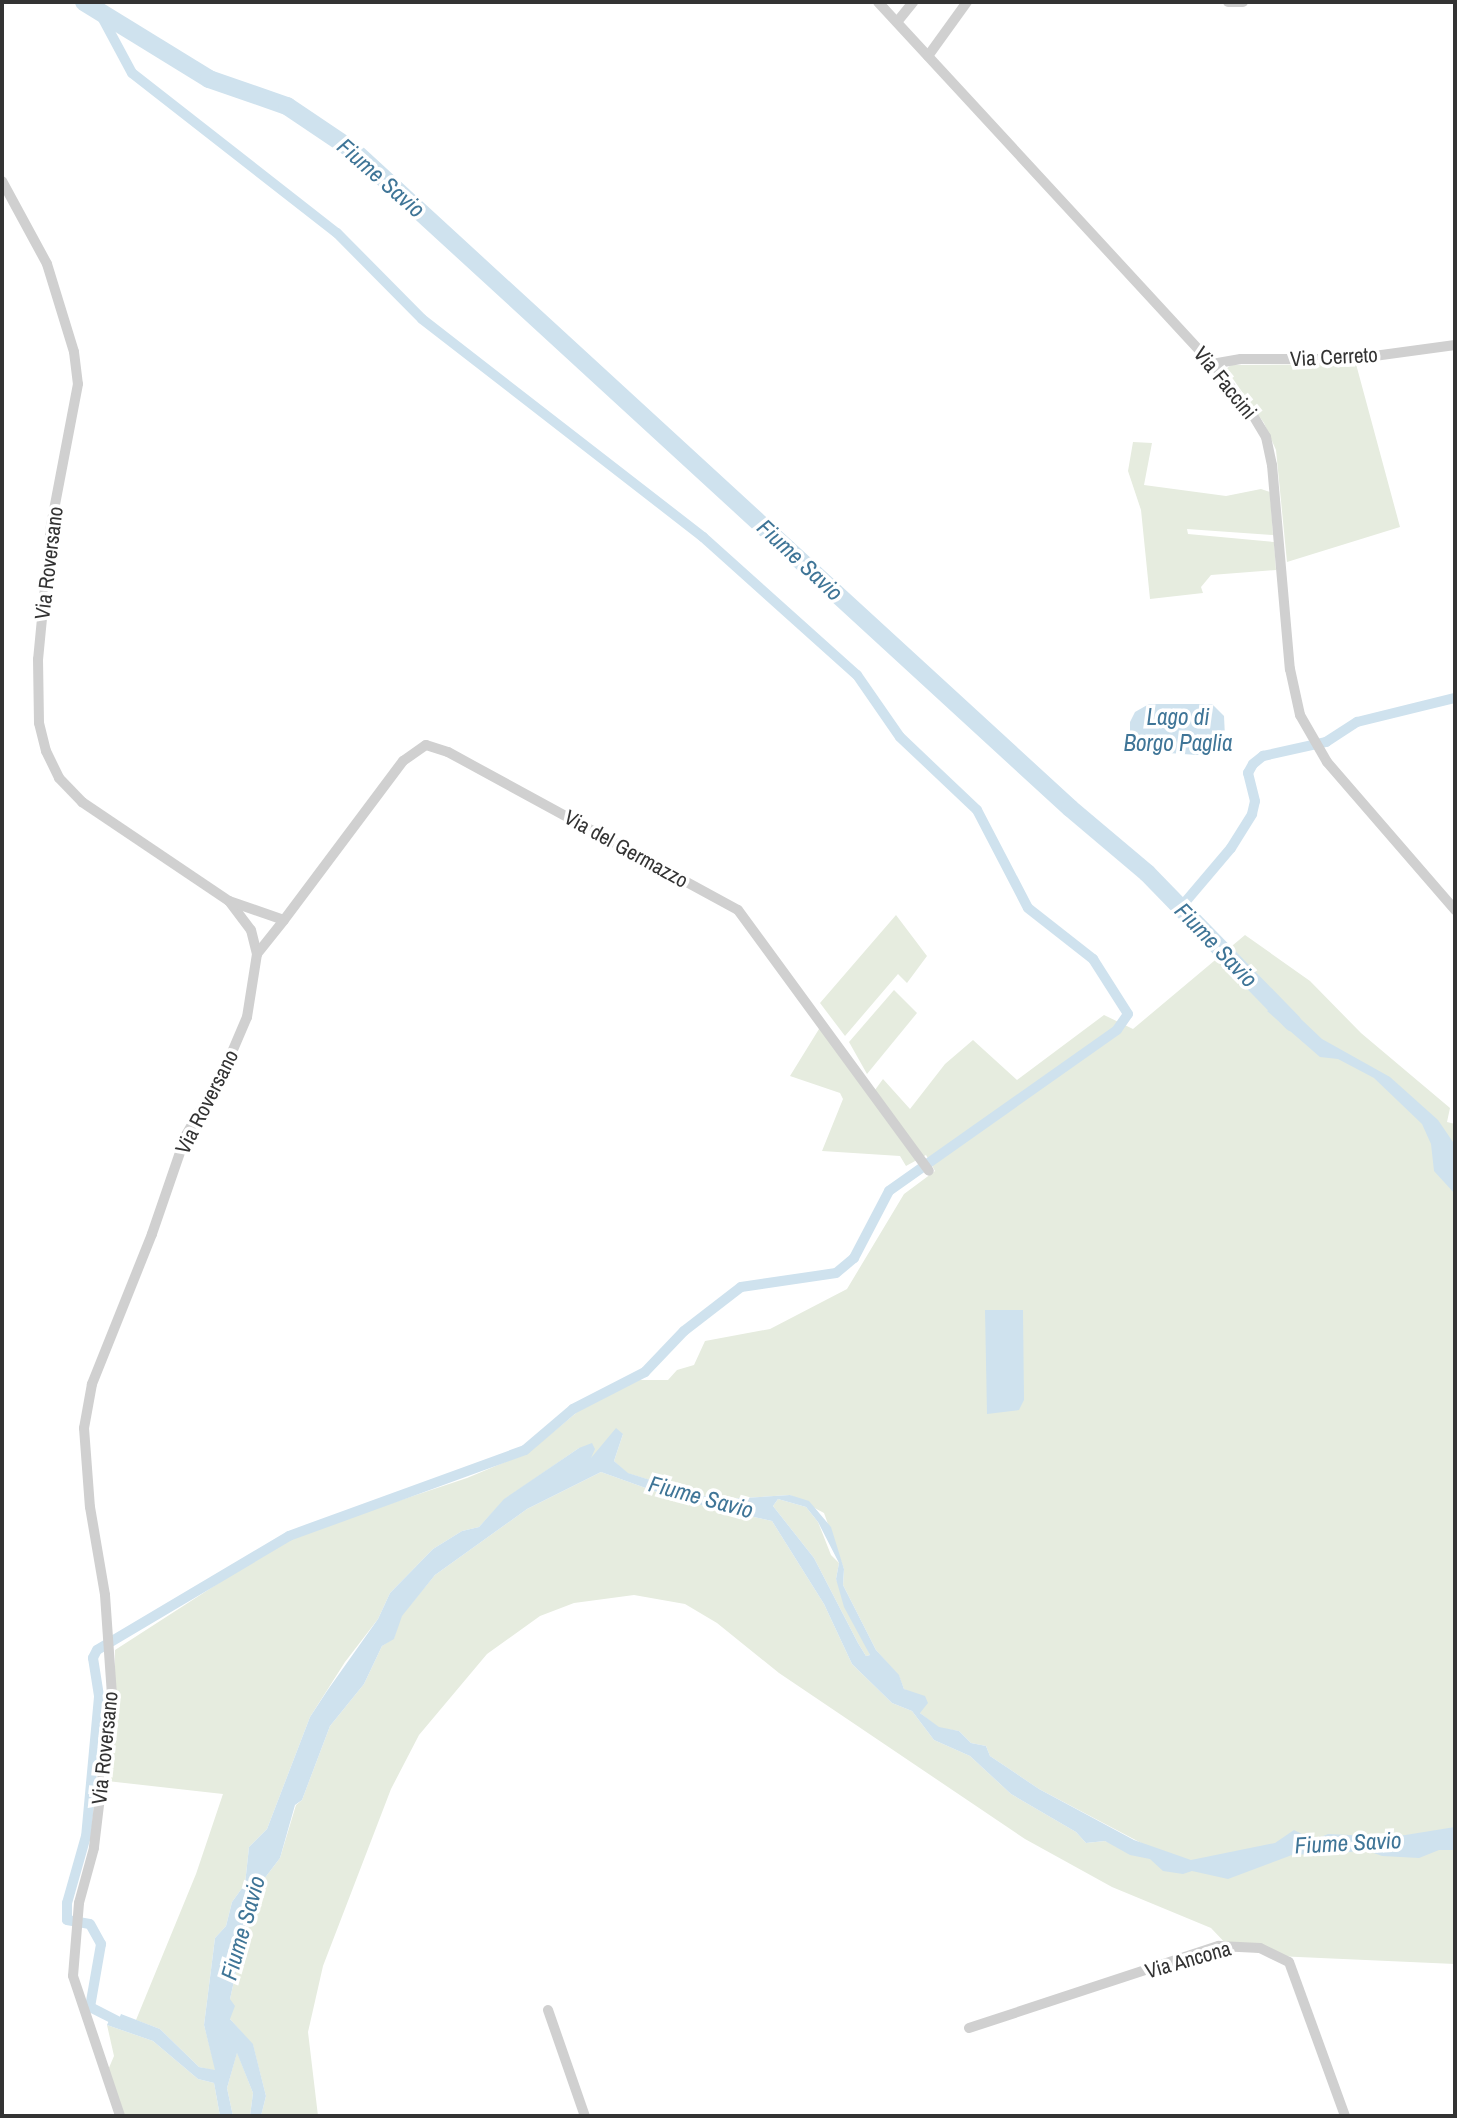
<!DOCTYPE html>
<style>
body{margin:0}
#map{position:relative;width:1457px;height:2118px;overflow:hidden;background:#fff;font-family:"Archivo Narrow",sans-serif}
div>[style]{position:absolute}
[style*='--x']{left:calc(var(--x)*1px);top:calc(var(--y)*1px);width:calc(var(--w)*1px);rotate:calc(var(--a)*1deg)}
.green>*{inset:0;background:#e6ecdf}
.water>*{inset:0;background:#cfe2ee}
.canal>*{height:10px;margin:-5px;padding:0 5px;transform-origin:5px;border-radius:5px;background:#cfe2ee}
.river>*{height:18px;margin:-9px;padding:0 9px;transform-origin:9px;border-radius:9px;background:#cfe2ee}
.minor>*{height:10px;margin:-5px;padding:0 5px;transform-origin:5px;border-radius:5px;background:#d0d0d0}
span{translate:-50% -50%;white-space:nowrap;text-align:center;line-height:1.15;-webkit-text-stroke:7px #fff;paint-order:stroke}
.street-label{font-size:21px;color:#333}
.water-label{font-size:23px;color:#3f7597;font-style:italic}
.frame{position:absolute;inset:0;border:4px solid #333;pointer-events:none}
</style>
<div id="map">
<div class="green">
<div style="clip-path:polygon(1356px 364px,1400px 527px,1287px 562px,1276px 450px,1264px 423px,1226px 369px,1231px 365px)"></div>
<div style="clip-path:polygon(1133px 442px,1152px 443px,1144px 485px,1226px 496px,1261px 489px,1270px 492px,1273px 535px,1187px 529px,1188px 534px,1274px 542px,1276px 570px,1211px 575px,1201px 587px,1203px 593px,1150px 599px,1141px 510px,1128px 471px)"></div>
<div style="clip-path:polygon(896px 915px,927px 956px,907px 983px,898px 974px,845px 1036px,820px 1003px)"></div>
<div style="clip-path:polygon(1245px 935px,1310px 981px,1361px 1033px,1450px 1108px,1447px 1122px,1455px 1124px,1455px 1964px,1276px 1956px,1230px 1948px,1211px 1928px,1112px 1887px,1025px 1839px,779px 1673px,717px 1623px,685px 1604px,634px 1595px,574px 1603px,540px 1616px,487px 1654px,419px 1735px,391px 1789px,323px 1966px,308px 2032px,318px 2116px,261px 2116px,266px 2096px,253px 2045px,230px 2019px,230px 1999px,250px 1909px,258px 1887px,280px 1858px,296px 1805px,302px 1800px,330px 1726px,364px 1684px,382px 1646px,394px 1638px,401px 1616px,435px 1575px,527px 1509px,601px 1472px,679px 1500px,772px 1521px,824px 1604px,852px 1664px,892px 1703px,912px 1711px,934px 1740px,970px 1756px,1011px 1794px,1076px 1832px,1086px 1843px,1105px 1841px,1140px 1856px,1145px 1845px,1039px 1789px,990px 1756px,986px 1746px,971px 1743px,959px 1731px,939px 1728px,920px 1713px,917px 1696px,904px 1689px,899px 1676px,876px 1650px,843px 1585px,844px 1569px,824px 1513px,790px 1495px,728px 1499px,698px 1495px,627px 1473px,614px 1461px,623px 1434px,589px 1460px,579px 1448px,505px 1499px,479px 1527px,462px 1531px,433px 1549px,390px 1593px,378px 1619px,345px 1662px,310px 1717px,267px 1829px,249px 1847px,245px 1884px,232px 1902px,226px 1926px,215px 1938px,204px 2025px,216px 2071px,199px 2067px,160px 2029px,136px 2020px,196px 1874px,223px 1794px,107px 1781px,115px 1704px,115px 1650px,290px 1537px,467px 1478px,529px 1452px,581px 1409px,639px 1380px,668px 1380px,677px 1370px,694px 1365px,705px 1341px,770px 1329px,847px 1289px,904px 1194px,935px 1171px,926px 1155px,906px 1166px,900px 1156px,822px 1151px,843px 1099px,840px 1093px,790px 1076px,819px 1029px,823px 1029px,872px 1094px,883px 1079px,910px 1109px,945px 1064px,973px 1040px,1017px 1080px,1104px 1015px,1133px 1029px)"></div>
<div style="clip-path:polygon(894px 990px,917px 1013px,867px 1074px,849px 1042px)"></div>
<div style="clip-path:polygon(778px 1499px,806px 1507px,818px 1522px,831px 1555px,839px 1563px,836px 1579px,870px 1655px,866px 1656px,858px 1643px,814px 1558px,773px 1506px)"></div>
<div style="clip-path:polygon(107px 2025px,153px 2041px,198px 2079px,214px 2083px,220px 2116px,122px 2116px,108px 2070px,114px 2056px)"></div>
<div style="clip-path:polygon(237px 2052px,253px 2093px,250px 2116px,233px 2116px,227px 2088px)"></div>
</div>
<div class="water">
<div style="clip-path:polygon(1149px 704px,1212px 704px,1224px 716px,1225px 737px,1221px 745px,1197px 755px,1140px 751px,1130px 738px,1130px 722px,1135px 712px)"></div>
<div style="clip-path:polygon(1283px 1002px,1322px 1039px,1390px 1077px,1438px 1120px,1455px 1145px,1455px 1194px,1434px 1171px,1431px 1144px,1422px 1124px,1374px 1078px,1338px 1059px,1320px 1057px,1267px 1011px)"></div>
<div style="clip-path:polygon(985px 1310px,1023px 1310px,1024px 1400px,1019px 1410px,987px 1414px)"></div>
<div style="clip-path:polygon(evenodd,616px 1428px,623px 1434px,614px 1461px,628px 1473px,698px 1495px,728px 1499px,790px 1495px,809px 1501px,831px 1527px,844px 1569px,843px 1585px,876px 1650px,899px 1675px,904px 1689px,925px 1696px,928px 1703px,920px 1713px,939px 1727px,959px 1731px,971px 1743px,986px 1746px,990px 1756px,1039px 1789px,1134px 1840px,1191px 1860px,1275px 1843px,1294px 1830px,1314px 1840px,1328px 1834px,1393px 1837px,1455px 1827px,1455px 1850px,1439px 1850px,1419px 1858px,1382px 1856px,1368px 1851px,1292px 1855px,1228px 1879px,1192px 1871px,1183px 1874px,1163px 1871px,1150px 1859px,1130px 1855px,1105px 1841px,1086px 1843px,1076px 1832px,1011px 1794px,970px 1756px,934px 1740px,912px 1711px,892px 1703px,852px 1664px,824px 1604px,772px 1521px,679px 1500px,601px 1472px,527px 1509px,435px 1575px,402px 1616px,394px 1639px,382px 1646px,364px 1684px,330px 1726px,302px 1800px,295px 1805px,280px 1858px,258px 1887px,250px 1909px,230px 1999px,235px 2006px,230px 2019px,253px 2044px,266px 2096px,261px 2116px,250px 2116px,253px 2093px,237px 2053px,227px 2088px,233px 2116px,220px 2116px,214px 2083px,198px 2079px,153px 2041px,107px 2025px,111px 2016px,119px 2019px,121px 2014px,160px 2029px,199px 2067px,215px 2070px,204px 2025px,215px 1938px,226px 1926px,232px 1902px,245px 1884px,249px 1847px,267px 1829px,310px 1717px,327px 1691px,378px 1619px,390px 1593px,433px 1549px,462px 1531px,479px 1527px,504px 1499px,579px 1448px,592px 1443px,595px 1449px,591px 1458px,616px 1428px,778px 1499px,806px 1507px,818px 1522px,839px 1563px,836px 1579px,844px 1607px,870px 1655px,866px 1656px,858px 1643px,814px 1558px,773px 1506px,778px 1499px)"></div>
</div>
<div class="canal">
<div style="--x:96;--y:6;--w:76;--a:61.8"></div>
<div style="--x:132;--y:73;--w:260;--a:38"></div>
<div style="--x:337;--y:233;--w:121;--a:45.3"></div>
<div style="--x:422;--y:319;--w:356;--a:37.8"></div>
<div style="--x:703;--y:537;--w:207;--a:41.9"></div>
<div style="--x:857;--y:675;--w:75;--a:55.3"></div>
<div style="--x:900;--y:737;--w:106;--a:43.5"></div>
<div style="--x:977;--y:810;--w:110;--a:62.5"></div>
<div style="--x:1028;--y:908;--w:83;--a:38.1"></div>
<div style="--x:1093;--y:959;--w:65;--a:57.5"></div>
<div style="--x:1128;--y:1014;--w:19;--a:125"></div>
<div style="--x:1117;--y:1030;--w:279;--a:144.8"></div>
<div style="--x:889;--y:1191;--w:76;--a:117.6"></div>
<div style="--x:854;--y:1258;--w:23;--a:140"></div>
<div style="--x:836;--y:1273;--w:96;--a:171.6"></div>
<div style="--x:741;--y:1287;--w:72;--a:142.3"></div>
<div style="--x:684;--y:1331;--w:57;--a:133.6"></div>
<div style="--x:645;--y:1372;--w:81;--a:152.8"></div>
<div style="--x:573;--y:1409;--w:63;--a:139.5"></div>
<div style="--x:525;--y:1450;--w:251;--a:160"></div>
<div style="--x:289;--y:1536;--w:223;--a:149.3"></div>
<div style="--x:97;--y:1650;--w:9;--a:117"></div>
<div style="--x:93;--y:1658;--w:39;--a:81"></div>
<div style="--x:99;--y:1697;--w:140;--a:95.3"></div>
<div style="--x:86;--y:1836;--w:70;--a:105.8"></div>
<div style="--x:67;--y:1903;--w:17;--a:90"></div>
<div style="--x:67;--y:1920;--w:23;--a:10"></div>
<div style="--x:90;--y:1924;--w:23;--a:61"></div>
<div style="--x:101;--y:1944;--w:64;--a:99.9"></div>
<div style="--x:90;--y:2007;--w:35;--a:27"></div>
<div style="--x:1181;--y:907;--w:77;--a:-49.7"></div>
<div style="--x:1231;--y:848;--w:40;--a:-58"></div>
<div style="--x:1252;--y:814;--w:13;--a:-77"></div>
<div style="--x:1255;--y:801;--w:29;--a:-104"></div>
<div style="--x:1248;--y:773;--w:10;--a:-61"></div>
<div style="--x:1253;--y:764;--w:13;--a:-39"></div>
<div style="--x:1263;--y:756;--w:65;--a:-12.5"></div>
<div style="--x:1326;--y:742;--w:37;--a:-33"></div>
<div style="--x:1357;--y:722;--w:101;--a:-13.8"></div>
</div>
<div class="river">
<div style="--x:84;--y:2;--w:147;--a:31.6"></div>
<div style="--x:209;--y:79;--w:83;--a:19.1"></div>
<div style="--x:287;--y:106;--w:81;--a:33.9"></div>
<div style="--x:354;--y:151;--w:972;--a:42.54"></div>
<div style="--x:1070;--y:808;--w:101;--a:40.2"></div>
<div style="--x:1147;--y:873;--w:209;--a:45.8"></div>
</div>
<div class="minor">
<div style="--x:878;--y:2;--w:493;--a:47.3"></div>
<div style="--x:1212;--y:364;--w:62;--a:50.9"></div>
<div style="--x:1251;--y:412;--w:29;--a:59"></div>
<div style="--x:1266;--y:437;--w:29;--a:78"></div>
<div style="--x:1272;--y:465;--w:205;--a:85"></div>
<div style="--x:1290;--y:669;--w:47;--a:77.7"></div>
<div style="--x:1300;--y:715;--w:54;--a:60.1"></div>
<div style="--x:1327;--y:762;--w:196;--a:49.1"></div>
<div style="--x:1228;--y:2;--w:15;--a:0"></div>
<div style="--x:897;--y:22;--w:26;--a:-51"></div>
<div style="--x:928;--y:56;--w:67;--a:-54.2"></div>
<div style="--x:2;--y:181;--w:94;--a:61.5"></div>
<div style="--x:47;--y:264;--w:92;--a:72.9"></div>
<div style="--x:74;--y:352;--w:32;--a:83"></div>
<div style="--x:78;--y:384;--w:144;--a:100.8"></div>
<div style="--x:51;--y:525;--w:135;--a:95.5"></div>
<div style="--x:38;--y:659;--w:64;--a:89.1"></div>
<div style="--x:39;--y:723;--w:29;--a:76"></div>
<div style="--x:46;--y:751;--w:30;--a:64"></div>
<div style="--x:59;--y:778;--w:33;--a:46"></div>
<div style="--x:82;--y:802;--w:177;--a:34"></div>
<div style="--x:229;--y:901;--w:36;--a:53"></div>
<div style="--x:251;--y:930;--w:25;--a:76"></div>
<div style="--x:257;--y:954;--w:64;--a:99"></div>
<div style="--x:247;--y:1017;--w:51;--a:113.1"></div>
<div style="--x:227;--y:1064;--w:82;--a:120"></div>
<div style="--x:186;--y:1135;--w:105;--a:109"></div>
<div style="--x:152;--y:1234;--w:162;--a:111.8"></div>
<div style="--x:92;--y:1384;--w:45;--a:100.3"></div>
<div style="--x:84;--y:1428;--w:79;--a:85.7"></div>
<div style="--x:90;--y:1507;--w:89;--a:80.3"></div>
<div style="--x:105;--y:1595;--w:101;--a:86"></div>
<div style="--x:112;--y:1696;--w:153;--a:96.8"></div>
<div style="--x:94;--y:1848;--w:57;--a:105.3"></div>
<div style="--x:79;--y:1903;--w:73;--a:94.7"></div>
<div style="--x:73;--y:1976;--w:148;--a:71.4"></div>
<div style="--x:1212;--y:364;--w:29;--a:-10"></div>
<div style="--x:1241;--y:359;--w:111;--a:0"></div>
<div style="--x:1352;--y:359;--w:104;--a:-7.7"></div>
<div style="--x:229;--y:901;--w:58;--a:19.1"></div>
<div style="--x:284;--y:920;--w:199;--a:-53.2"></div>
<div style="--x:403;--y:761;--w:28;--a:-35"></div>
<div style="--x:426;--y:745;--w:23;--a:18"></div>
<div style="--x:448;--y:752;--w:330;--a:28.6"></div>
<div style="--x:738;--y:910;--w:323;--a:53.8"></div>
<div style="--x:257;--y:954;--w:43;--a:-51.5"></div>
<div style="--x:548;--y:2010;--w:112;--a:70.8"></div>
<div style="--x:969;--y:2028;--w:263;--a:-18.2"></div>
<div style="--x:1219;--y:1946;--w:41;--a:2.8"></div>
<div style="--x:1260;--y:1948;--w:32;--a:26"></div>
<div style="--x:1289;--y:1962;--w:164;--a:70"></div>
</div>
<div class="street-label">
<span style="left:1334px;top:357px;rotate:-3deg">Via Cerreto</span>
<span style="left:1225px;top:383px;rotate:51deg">Via Faccini</span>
<span style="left:49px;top:563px;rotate:-83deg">Via Roversano</span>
<span style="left:626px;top:849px;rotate:29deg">Via del Germazzo</span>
<span style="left:207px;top:1102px;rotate:-63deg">Via Roversano</span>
<span style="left:105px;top:1748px;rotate:-84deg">Via Roversano</span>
<span style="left:1188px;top:1960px;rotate:-16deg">Via Ancona</span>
</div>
<div class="water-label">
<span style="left:381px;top:178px;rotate:41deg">Fiume Savio</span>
<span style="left:800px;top:560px;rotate:43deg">Fiume Savio</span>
<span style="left:1178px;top:730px">Lago di<br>Borgo Paglia</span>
<span style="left:1216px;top:945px;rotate:46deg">Fiume Savio</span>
<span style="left:701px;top:1497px;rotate:15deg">Fiume Savio</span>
<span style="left:1348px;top:1843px;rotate:-3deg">Fiume Savio</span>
<span style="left:243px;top:1928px;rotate:-74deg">Fiume Savio</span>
</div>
<div class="frame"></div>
</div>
